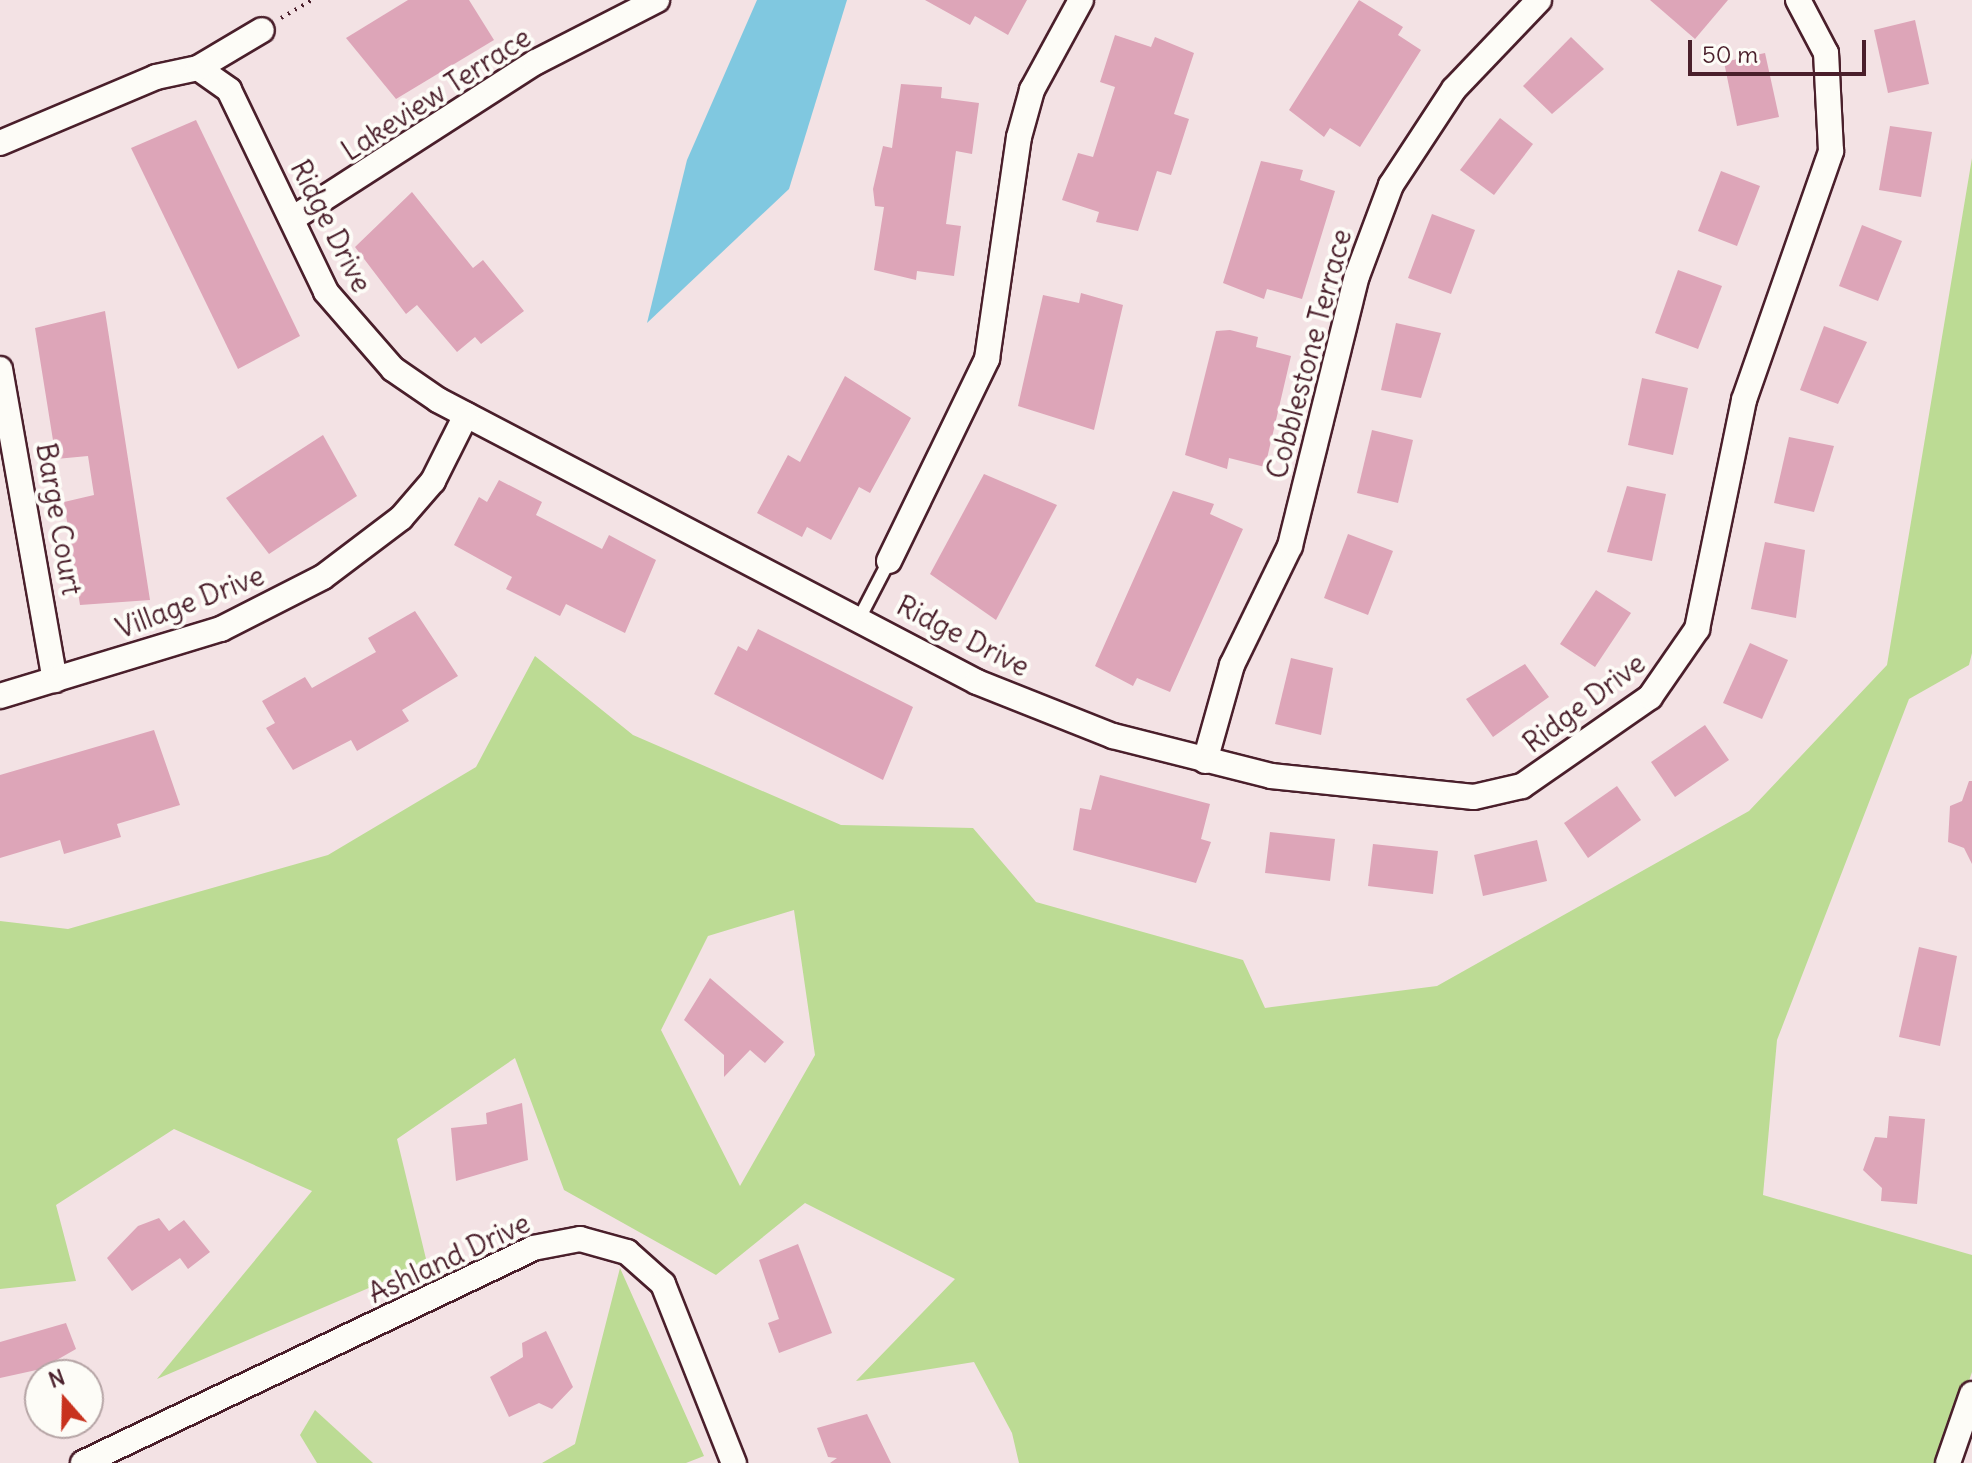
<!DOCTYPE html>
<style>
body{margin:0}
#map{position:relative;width:1972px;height:1463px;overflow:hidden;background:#f3e2e4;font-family:Delius,sans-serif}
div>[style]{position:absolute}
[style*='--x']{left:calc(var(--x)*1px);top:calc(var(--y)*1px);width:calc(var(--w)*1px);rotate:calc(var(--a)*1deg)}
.green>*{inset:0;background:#bcdb94}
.water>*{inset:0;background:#80c8e0}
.building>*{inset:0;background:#dda5b8}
.path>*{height:4px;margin-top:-2px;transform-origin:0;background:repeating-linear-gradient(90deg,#4a1f2b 0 2px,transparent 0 8px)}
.roads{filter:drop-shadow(2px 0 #4a1f2b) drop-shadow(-2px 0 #4a1f2b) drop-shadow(0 2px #4a1f2b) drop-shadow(0 -2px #4a1f2b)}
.lane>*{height:12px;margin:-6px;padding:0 6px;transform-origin:6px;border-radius:6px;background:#fdfcf7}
.street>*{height:24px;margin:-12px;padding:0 12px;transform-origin:12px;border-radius:12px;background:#fdfcf7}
span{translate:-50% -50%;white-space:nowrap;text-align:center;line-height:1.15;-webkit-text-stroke:8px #fdfcf7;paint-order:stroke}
.street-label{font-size:28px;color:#4a1f2b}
.north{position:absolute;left:24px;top:1359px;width:80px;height:80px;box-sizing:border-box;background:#fdfcf7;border:2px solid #b5a4a5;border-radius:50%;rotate:340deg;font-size:22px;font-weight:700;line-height:32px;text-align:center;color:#4a1f2b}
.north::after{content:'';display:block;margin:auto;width:28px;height:36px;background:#c8321e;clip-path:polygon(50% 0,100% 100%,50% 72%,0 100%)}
.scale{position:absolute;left:1688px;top:40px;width:178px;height:36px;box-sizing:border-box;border:4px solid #4a1f2b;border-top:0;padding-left:10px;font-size:24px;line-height:28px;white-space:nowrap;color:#4a1f2b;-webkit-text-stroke:6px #fdfcf7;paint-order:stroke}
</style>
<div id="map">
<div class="green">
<div style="clip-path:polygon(evenodd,1972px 158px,1972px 653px,1969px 665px,1909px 699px,1777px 1040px,1763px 1195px,1972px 1255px,1972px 1372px,1941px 1463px,1019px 1463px,1012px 1433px,974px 1362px,856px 1381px,955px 1279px,805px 1203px,716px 1275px,564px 1190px,515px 1058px,397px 1139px,427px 1263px,157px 1379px,312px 1191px,174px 1129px,56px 1205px,76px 1281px,0 1289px,0 921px,68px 929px,328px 855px,476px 767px,535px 656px,633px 735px,841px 825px,973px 828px,1036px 902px,1243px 960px,1265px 1008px,1437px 986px,1749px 811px,1887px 665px,1972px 158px,794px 910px,815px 1055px,740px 1186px,661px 1030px,708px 936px,794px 910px)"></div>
<div style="clip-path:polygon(620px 1268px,704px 1456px,686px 1463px,542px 1463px,575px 1444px)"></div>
<div style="clip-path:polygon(315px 1410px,373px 1463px,317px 1463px,300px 1435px)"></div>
</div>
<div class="water">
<div style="clip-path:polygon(757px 0,847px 0,789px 189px,647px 323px,687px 160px)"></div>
</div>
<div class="building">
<div style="clip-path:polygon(408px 0,469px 0,494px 40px,396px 99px,346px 38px)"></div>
<div style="clip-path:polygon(925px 0,1027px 0,1008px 35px,975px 16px,970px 25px)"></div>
<div style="clip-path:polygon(1359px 0,1403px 27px,1398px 35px,1421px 50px,1360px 147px,1330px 128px,1324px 137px,1289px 110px)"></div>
<div style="clip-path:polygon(1650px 0,1728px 0,1695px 39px)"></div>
<div style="clip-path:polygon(1915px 20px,1929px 84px,1888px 93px,1874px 30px)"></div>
<div style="clip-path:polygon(1115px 35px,1151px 47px,1155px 37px,1194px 53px,1174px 114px,1189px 119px,1171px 175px,1157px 171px,1138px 231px,1096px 222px,1099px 212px,1062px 200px,1078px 153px,1093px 157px,1115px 87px,1100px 82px)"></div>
<div style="clip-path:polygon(1571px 37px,1604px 69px,1552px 114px,1523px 86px)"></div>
<div style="clip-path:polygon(1765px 53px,1779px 117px,1737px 126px,1724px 62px)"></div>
<div style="clip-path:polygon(901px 84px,942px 87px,941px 98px,979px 103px,972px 154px,956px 151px,946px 224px,961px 226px,954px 276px,917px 271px,916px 280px,874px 270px,884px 207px,875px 206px,873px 189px,883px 146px,892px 148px)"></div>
<div style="clip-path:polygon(1500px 118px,1533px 144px,1494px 195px,1460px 170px)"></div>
<div style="clip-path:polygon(196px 120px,300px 336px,238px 369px,131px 148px)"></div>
<div style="clip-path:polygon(1890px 126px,1932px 132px,1921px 197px,1879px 190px)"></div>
<div style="clip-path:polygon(1261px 161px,1303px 170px,1300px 180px,1335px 191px,1302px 299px,1267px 289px,1264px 299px,1223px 283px)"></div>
<div style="clip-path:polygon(1721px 171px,1760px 186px,1737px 246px,1698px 231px)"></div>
<div style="clip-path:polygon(412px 192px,473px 268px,483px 260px,524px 311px,481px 344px,475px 337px,457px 352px,417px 305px,406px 314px,355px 247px)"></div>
<div style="clip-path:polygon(1432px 214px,1475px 230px,1451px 294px,1408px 278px)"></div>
<div style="clip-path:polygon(1862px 225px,1902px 241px,1878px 301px,1839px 286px)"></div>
<div style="clip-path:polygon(1678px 270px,1722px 286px,1698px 349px,1655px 333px)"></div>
<div style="clip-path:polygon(1081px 293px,1123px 305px,1094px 430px,1018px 406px,1043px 295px,1079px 303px)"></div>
<div style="clip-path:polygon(105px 311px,150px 600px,80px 605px,64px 502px,94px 495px,88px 456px,56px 459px,35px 328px)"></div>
<div style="clip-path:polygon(1396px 323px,1441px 333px,1421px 398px,1381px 390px)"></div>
<div style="clip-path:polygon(1824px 326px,1867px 342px,1838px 404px,1800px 390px)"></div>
<div style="clip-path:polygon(1230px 330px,1258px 337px,1256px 347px,1291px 356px,1265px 467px,1229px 458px,1227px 469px,1185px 455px,1216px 331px)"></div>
<div style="clip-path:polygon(845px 376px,911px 418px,870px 493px,859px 487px,831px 540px,807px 527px,802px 537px,757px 513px,788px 455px,800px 462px)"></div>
<div style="clip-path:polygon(1642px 378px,1688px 388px,1673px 455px,1628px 445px)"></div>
<div style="clip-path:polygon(1372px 430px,1413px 440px,1398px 503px,1357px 493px)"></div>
<div style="clip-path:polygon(323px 435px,357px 496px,269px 554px,226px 498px)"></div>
<div style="clip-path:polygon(1789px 437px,1834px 446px,1814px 512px,1774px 503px)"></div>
<div style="clip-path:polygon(984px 474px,1057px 505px,996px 620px,930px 574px)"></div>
<div style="clip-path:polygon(499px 480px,542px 502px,536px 515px,602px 549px,609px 535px,656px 560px,625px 633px,566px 604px,560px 616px,506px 589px,512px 577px,454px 545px,479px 497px,487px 502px)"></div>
<div style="clip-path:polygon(1627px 486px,1666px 494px,1652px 561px,1607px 552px)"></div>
<div style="clip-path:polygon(1173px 491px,1214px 504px,1210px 514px,1243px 529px,1170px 692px,1137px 678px,1133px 686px,1095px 666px)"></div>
<div style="clip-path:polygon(1348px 534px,1393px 551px,1368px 615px,1324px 598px)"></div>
<div style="clip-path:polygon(1765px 542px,1805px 550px,1796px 618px,1751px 609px)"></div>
<div style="clip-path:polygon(1596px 590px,1631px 613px,1595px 667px,1560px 644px)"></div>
<div style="clip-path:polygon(415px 611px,458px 676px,402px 710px,409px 721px,357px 751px,351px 740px,293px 770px,266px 728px,275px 723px,262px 701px,305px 677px,312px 688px,376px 652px,368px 638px)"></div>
<div style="clip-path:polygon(758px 629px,913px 707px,883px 780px,714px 694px,738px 646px,747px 651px)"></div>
<div style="clip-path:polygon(1750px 643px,1788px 660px,1762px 719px,1723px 703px)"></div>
<div style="clip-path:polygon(1291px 658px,1333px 668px,1321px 735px,1275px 724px)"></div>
<div style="clip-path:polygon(1525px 664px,1549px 697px,1493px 737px,1466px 699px)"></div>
<div style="clip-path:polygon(1705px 725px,1729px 760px,1675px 797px,1651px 762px)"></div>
<div style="clip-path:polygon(154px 730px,180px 805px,117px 824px,121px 837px,64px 854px,60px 840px,0 858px,0 775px)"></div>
<div style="clip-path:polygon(1100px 775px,1210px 804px,1201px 839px,1211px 842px,1196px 883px,1073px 850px,1080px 808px,1091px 810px)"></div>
<div style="clip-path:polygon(1969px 781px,1972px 781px,1972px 864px,1964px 848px,1948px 842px,1950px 806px,1962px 801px)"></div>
<div style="clip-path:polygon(1617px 786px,1641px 820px,1588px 858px,1564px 823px)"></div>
<div style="clip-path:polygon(1270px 832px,1335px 839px,1330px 881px,1265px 873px)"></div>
<div style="clip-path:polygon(1537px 840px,1547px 881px,1483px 896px,1474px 855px)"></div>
<div style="clip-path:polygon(1373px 844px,1438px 851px,1433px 894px,1368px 886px)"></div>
<div style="clip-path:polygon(1919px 947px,1957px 956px,1940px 1046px,1899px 1037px)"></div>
<div style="clip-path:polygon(710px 978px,784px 1042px,765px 1063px,750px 1050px,724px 1077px,724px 1055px,684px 1020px)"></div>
<div style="clip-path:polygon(522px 1103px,528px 1160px,456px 1181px,451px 1128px,487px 1124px,486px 1113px)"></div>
<div style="clip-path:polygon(1889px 1116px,1925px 1119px,1917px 1204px,1881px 1201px,1882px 1188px,1863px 1170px,1875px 1137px,1887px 1138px)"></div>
<div style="clip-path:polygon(159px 1218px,169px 1231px,184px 1220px,210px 1252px,188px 1269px,180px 1258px,132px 1291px,107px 1258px,138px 1226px)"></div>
<div style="clip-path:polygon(798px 1244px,832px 1333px,779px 1353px,768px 1323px,779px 1319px,759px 1260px)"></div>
<div style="clip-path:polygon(66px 1323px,76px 1349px,41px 1369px,0 1378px,0 1342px)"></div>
<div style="clip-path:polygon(546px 1331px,573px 1387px,552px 1409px,539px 1403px,509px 1417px,490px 1377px,523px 1357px,522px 1343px)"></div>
<div style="clip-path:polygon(867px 1414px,891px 1463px,830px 1463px,837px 1458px,828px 1457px,817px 1428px)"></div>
</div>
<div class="path">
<div style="--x:281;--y:18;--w:36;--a:-30"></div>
</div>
<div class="roads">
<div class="lane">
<div style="--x:860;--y:617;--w:63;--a:-62.6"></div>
</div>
<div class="street">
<div style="--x:198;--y:68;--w:38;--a:35"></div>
<div style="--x:229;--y:90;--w:224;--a:64.3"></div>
<div style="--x:326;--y:292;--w:102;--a:49"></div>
<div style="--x:393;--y:369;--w:55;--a:34.6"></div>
<div style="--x:438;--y:400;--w:608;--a:27.62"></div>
<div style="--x:977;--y:682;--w:146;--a:21.7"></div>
<div style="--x:1113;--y:736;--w:163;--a:14.2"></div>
<div style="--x:1271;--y:776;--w:204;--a:5.9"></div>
<div style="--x:1474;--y:797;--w:49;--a:-12.9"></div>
<div style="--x:1522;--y:786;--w:156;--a:-34.8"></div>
<div style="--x:1650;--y:697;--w:83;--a:-55.3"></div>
<div style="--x:1697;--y:629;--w:234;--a:-78.4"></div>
<div style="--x:1744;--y:400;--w:264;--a:-70.7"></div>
<div style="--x:1831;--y:151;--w:98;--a:-92.9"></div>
<div style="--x:1826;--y:53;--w:60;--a:-117.8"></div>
<div style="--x:0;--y:143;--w:169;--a:-22.9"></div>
<div style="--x:156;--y:77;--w:43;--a:-12.1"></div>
<div style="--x:198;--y:68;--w:74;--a:-30.7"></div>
<div style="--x:292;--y:219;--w:290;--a:-32.8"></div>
<div style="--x:536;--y:62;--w:136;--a:-27.1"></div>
<div style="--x:0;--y:369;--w:316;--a:80"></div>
<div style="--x:889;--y:561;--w:225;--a:-64.1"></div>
<div style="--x:987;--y:359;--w:224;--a:-81.8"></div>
<div style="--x:1019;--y:137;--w:49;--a:-74.5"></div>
<div style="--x:1032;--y:90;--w:102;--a:-61.4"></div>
<div style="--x:0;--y:696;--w:231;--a:-16.9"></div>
<div style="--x:221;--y:629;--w:114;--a:-27"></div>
<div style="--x:323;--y:577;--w:98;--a:-37.1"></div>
<div style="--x:401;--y:518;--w:49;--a:-49.1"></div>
<div style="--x:433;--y:481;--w:74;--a:-63.4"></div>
<div style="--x:1205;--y:761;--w:100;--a:-74.3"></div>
<div style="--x:1232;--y:665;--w:132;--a:-64"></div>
<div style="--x:1290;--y:546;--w:278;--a:-76.1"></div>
<div style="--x:1357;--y:276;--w:97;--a:-69.5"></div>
<div style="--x:1391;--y:185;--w:115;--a:-56.7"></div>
<div style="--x:1454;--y:89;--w:123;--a:-46.3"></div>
<div style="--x:83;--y:1463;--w:499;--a:-25.5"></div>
<div style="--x:533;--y:1248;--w:48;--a:-10.8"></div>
<div style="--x:580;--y:1239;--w:49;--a:15.5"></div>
<div style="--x:627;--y:1252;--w:48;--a:41.6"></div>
<div style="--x:663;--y:1284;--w:193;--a:68.4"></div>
<div style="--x:1948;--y:1463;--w:73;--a:-70.8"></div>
</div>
</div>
<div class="street-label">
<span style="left:436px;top:94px;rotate:-33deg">Lakeview Terrace</span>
<span style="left:331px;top:226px;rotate:63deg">Ridge Drive</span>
<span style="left:1309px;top:354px;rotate:-75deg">Cobblestone Terrace</span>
<span style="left:59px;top:519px;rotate:80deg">Barge Court</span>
<span style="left:190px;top:602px;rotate:-21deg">Village Drive</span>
<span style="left:963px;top:636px;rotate:27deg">Ridge Drive</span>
<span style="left:1584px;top:703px;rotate:-37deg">Ridge Drive</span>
<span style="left:449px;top:1258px;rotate:-25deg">Ashland Drive</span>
</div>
<div class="north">N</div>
<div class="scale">50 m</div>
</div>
